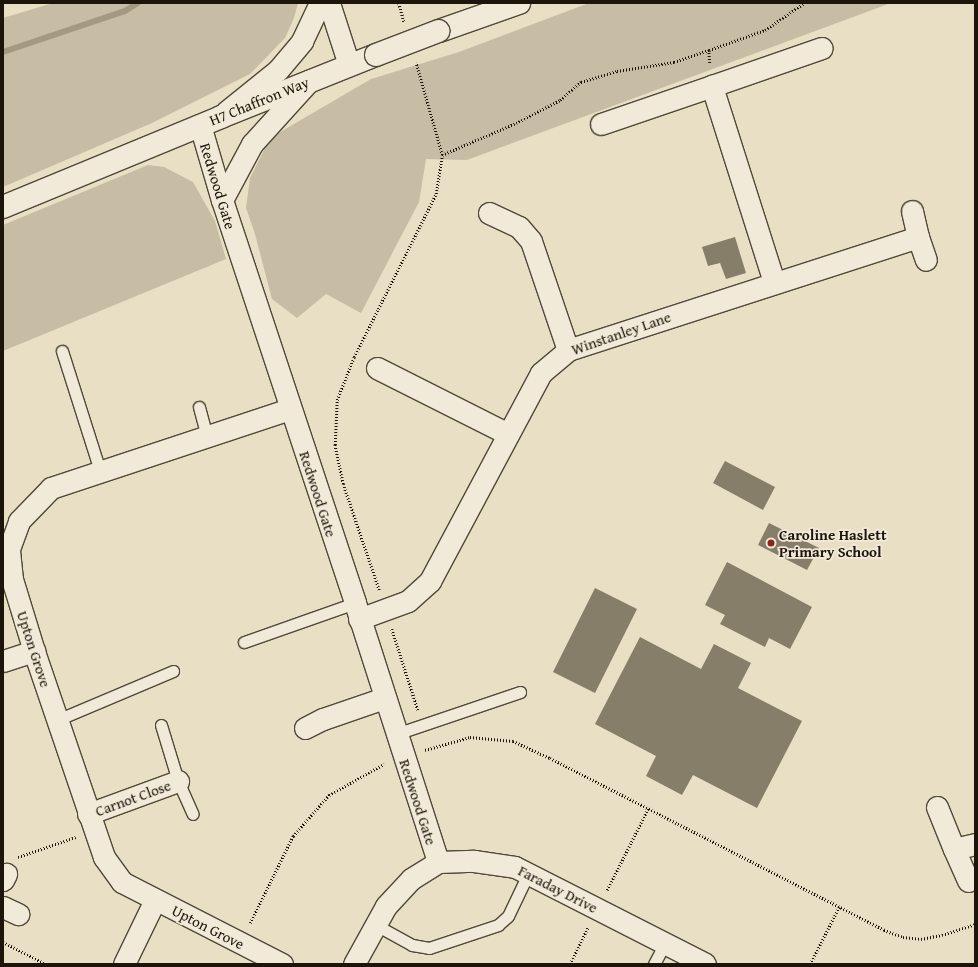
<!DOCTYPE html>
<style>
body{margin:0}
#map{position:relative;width:978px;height:967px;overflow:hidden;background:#e9dfc4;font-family:"Gentium Book Plus",serif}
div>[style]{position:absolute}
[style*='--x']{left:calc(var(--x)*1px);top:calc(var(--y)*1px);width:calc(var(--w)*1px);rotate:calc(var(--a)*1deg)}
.green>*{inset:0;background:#c6bda4}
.stream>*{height:6px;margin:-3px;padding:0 3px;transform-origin:3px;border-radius:3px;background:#a49a84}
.building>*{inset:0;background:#877e6a}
.path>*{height:2.5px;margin-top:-1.25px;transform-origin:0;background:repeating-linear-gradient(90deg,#1d1509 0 1px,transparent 0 3px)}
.roads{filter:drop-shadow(1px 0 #504838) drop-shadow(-1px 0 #504838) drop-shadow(0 1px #504838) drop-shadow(0 -1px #504838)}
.service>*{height:11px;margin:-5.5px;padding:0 5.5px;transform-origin:5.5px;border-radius:5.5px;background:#f1ead9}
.minor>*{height:21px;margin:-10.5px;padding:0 10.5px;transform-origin:10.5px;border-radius:10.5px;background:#f1ead9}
.tertiary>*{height:22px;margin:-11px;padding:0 11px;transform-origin:11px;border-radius:11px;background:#f1ead9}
.bridges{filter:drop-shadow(1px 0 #504838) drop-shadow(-1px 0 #504838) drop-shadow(0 1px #504838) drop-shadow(0 -1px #504838)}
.tertiary-bridge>*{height:22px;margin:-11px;padding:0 11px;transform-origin:11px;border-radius:11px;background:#f1ead9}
.dots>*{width:11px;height:11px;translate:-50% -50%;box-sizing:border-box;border:2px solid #f1ead9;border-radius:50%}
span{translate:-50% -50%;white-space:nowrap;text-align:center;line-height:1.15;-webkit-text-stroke:3.5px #f1ead9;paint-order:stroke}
.street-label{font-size:15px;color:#1d1509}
.poi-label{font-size:15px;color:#1d1509;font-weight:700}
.left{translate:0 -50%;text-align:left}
.frame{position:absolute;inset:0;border:4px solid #1d1509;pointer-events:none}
</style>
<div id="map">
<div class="green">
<div style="clip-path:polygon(53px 3px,298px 3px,294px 18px,285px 38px,250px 74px,152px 123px,3px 187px,3px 18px)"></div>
<div style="clip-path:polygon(589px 3px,891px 3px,467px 160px,426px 159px,419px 202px,361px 313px,326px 294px,297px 318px,272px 299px,255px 234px,246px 208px,250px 178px,270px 138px,371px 79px,459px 52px)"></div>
<div style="clip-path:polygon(148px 165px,164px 167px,193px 182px,215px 221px,226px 259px,3px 351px,3px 225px)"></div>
</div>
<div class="stream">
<div style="--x:3;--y:52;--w:129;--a:-18.6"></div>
<div style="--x:125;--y:11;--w:15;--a:-32"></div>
</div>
<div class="building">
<div style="clip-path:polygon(735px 237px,746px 273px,726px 279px,720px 263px,708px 266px,702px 247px)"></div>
<div style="clip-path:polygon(725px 461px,775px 487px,763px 510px,713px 483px)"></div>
<div style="clip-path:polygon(769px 523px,819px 548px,807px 570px,758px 545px)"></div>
<div style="clip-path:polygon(727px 562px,812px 607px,790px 649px,769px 638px,765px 647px,720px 624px,725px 615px,705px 605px)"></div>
<div style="clip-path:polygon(595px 588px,637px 609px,595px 693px,553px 672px)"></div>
<div style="clip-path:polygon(640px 637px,701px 669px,714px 644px,751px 663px,738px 688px,802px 721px,757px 808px,693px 775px,682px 795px,646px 776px,656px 756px,595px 724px)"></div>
</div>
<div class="path">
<div style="--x:399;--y:3;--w:20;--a:75"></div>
<div style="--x:709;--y:50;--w:14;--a:86"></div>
<div style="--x:442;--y:155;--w:81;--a:-23.4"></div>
<div style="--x:516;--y:123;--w:50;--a:-27.6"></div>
<div style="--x:560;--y:100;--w:28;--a:-41"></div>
<div style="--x:581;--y:82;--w:38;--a:-17"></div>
<div style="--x:617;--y:71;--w:58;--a:-9"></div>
<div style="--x:674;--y:62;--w:37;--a:-19"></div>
<div style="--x:709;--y:50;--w:59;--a:-19.7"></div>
<div style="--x:765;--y:30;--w:47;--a:-34.7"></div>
<div style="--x:379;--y:590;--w:112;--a:-108.8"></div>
<div style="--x:343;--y:484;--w:40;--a:-102"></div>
<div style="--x:335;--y:445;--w:45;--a:-87.5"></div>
<div style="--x:337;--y:400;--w:46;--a:-68.4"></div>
<div style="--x:354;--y:357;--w:182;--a:-63.3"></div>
<div style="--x:436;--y:194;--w:39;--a:-81"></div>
<div style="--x:442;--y:155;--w:96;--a:-105.8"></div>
<div style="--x:392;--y:629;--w:85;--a:72.2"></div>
<div style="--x:425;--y:750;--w:47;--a:-16.1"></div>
<div style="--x:470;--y:737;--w:43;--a:5.3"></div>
<div style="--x:513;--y:741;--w:41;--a:24.7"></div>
<div style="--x:550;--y:758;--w:376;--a:27.2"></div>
<div style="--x:884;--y:930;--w:20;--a:20"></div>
<div style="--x:903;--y:937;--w:18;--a:6"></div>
<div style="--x:921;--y:939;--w:21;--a:-11"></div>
<div style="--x:942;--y:935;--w:35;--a:-18"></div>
<div style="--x:18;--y:857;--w:61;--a:-19"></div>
<div style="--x:607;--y:890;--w:91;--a:-63.2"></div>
<div style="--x:250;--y:923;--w:97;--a:-63.7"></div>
<div style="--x:293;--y:836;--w:55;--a:-48.7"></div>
<div style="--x:329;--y:795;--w:63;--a:-29.4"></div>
<div style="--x:3;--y:942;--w:48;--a:27.1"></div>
<div style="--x:570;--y:964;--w:41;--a:-64.1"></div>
<div style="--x:810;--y:964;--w:64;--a:-63"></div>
</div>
<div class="roads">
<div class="service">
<div style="--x:62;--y:351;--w:126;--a:72.4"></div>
<div style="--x:199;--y:407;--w:30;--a:75"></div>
<div style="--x:244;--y:642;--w:118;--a:-19.4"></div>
<div style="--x:57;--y:720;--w:126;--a:-22.9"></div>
<div style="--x:161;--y:725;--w:59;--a:73.1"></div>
<div style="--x:178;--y:781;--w:36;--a:66"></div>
<div style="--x:396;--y:734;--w:131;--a:-18.7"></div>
<div style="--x:374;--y:924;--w:43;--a:28.9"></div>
<div style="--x:412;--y:945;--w:17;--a:10"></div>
<div style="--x:429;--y:948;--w:73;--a:-18.4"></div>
<div style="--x:498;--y:925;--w:13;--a:-42"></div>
<div style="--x:508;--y:916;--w:47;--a:-64.5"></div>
<div style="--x:654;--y:964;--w:24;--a:-62"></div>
</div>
<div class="minor">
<div style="--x:329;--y:3;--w:65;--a:72.1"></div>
<div style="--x:226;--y:112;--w:67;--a:-38.9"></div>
<div style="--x:278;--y:70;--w:38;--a:-50"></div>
<div style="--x:302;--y:41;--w:42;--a:-64.7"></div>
<div style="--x:601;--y:124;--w:117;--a:-18.9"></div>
<div style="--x:200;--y:125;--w:78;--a:73.7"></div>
<div style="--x:222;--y:200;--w:424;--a:71.7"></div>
<div style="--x:355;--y:603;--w:272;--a:72.2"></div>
<div style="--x:222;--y:200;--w:64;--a:-61.8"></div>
<div style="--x:252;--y:144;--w:86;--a:-47.8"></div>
<div style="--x:912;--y:211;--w:27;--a:77"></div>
<div style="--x:489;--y:213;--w:33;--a:25"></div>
<div style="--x:519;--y:227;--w:18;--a:49"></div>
<div style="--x:531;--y:241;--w:115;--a:71.3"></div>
<div style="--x:774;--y:282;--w:206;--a:-107.6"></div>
<div style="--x:712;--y:86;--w:116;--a:-19.1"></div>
<div style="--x:377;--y:368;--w:147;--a:26.7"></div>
<div style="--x:359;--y:619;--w:52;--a:-20.2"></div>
<div style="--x:408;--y:601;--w:30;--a:-42"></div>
<div style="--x:430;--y:581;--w:236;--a:-61.9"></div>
<div style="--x:541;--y:373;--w:35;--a:-40"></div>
<div style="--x:568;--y:350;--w:368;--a:-17.9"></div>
<div style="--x:918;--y:237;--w:24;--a:71"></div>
<div style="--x:3;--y:661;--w:33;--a:-18"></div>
<div style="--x:305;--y:728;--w:20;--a:-27"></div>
<div style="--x:323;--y:719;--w:65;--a:-19"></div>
<div style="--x:937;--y:807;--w:45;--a:68"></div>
<div style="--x:954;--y:849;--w:22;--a:-13"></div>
<div style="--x:88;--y:814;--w:96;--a:-20.1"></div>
<div style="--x:954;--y:849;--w:35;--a:66"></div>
<div style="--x:3;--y:880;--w:7;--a:-63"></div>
<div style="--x:3;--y:907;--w:17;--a:25"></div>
<div style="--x:124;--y:964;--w:71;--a:-64.2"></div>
<div style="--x:282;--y:964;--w:180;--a:-152.9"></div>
<div style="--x:122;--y:882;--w:31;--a:-126"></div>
<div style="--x:104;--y:857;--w:218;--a:-108.8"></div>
<div style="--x:34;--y:651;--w:75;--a:-107"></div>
<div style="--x:12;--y:579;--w:30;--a:-96"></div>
<div style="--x:9;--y:549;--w:30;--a:-70"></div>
<div style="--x:19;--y:521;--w:46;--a:-45.9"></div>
<div style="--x:51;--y:488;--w:252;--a:-18.3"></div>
<div style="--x:354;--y:964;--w:66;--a:-61.1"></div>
<div style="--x:386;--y:906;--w:37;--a:-47"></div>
<div style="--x:411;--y:879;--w:32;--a:-32"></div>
<div style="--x:438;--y:862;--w:36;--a:-2"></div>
<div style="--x:474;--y:861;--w:41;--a:8.3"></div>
<div style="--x:515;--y:867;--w:213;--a:27"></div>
</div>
<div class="tertiary">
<div style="--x:439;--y:31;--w:85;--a:-19.3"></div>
<div style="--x:3;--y:207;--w:236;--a:-22.4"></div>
<div style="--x:221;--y:117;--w:167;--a:-21.8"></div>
</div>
</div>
<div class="bridges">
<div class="tertiary-bridge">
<div style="--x:376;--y:55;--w:67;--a:-20.9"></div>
</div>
</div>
<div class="dots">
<div style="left:771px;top:543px;background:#8f2418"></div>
</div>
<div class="street-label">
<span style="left:259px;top:101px;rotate:-22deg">H7 Chaffron Way</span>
<span style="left:218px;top:186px;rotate:73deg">Redwood Gate</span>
<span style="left:621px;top:333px;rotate:-19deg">Winstanley Lane</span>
<span style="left:318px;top:494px;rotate:72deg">Redwood Gate</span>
<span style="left:34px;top:649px;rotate:72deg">Upton Grove</span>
<span style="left:133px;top:798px;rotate:-20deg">Carnot Close</span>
<span style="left:418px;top:802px;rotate:72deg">Redwood Gate</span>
<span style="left:558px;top:889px;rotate:27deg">Faraday Drive</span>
<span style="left:208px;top:927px;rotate:27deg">Upton Grove</span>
</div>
<div class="poi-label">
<span class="left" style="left:779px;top:543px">Caroline Haslett<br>Primary School</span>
</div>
<div class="frame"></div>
</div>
